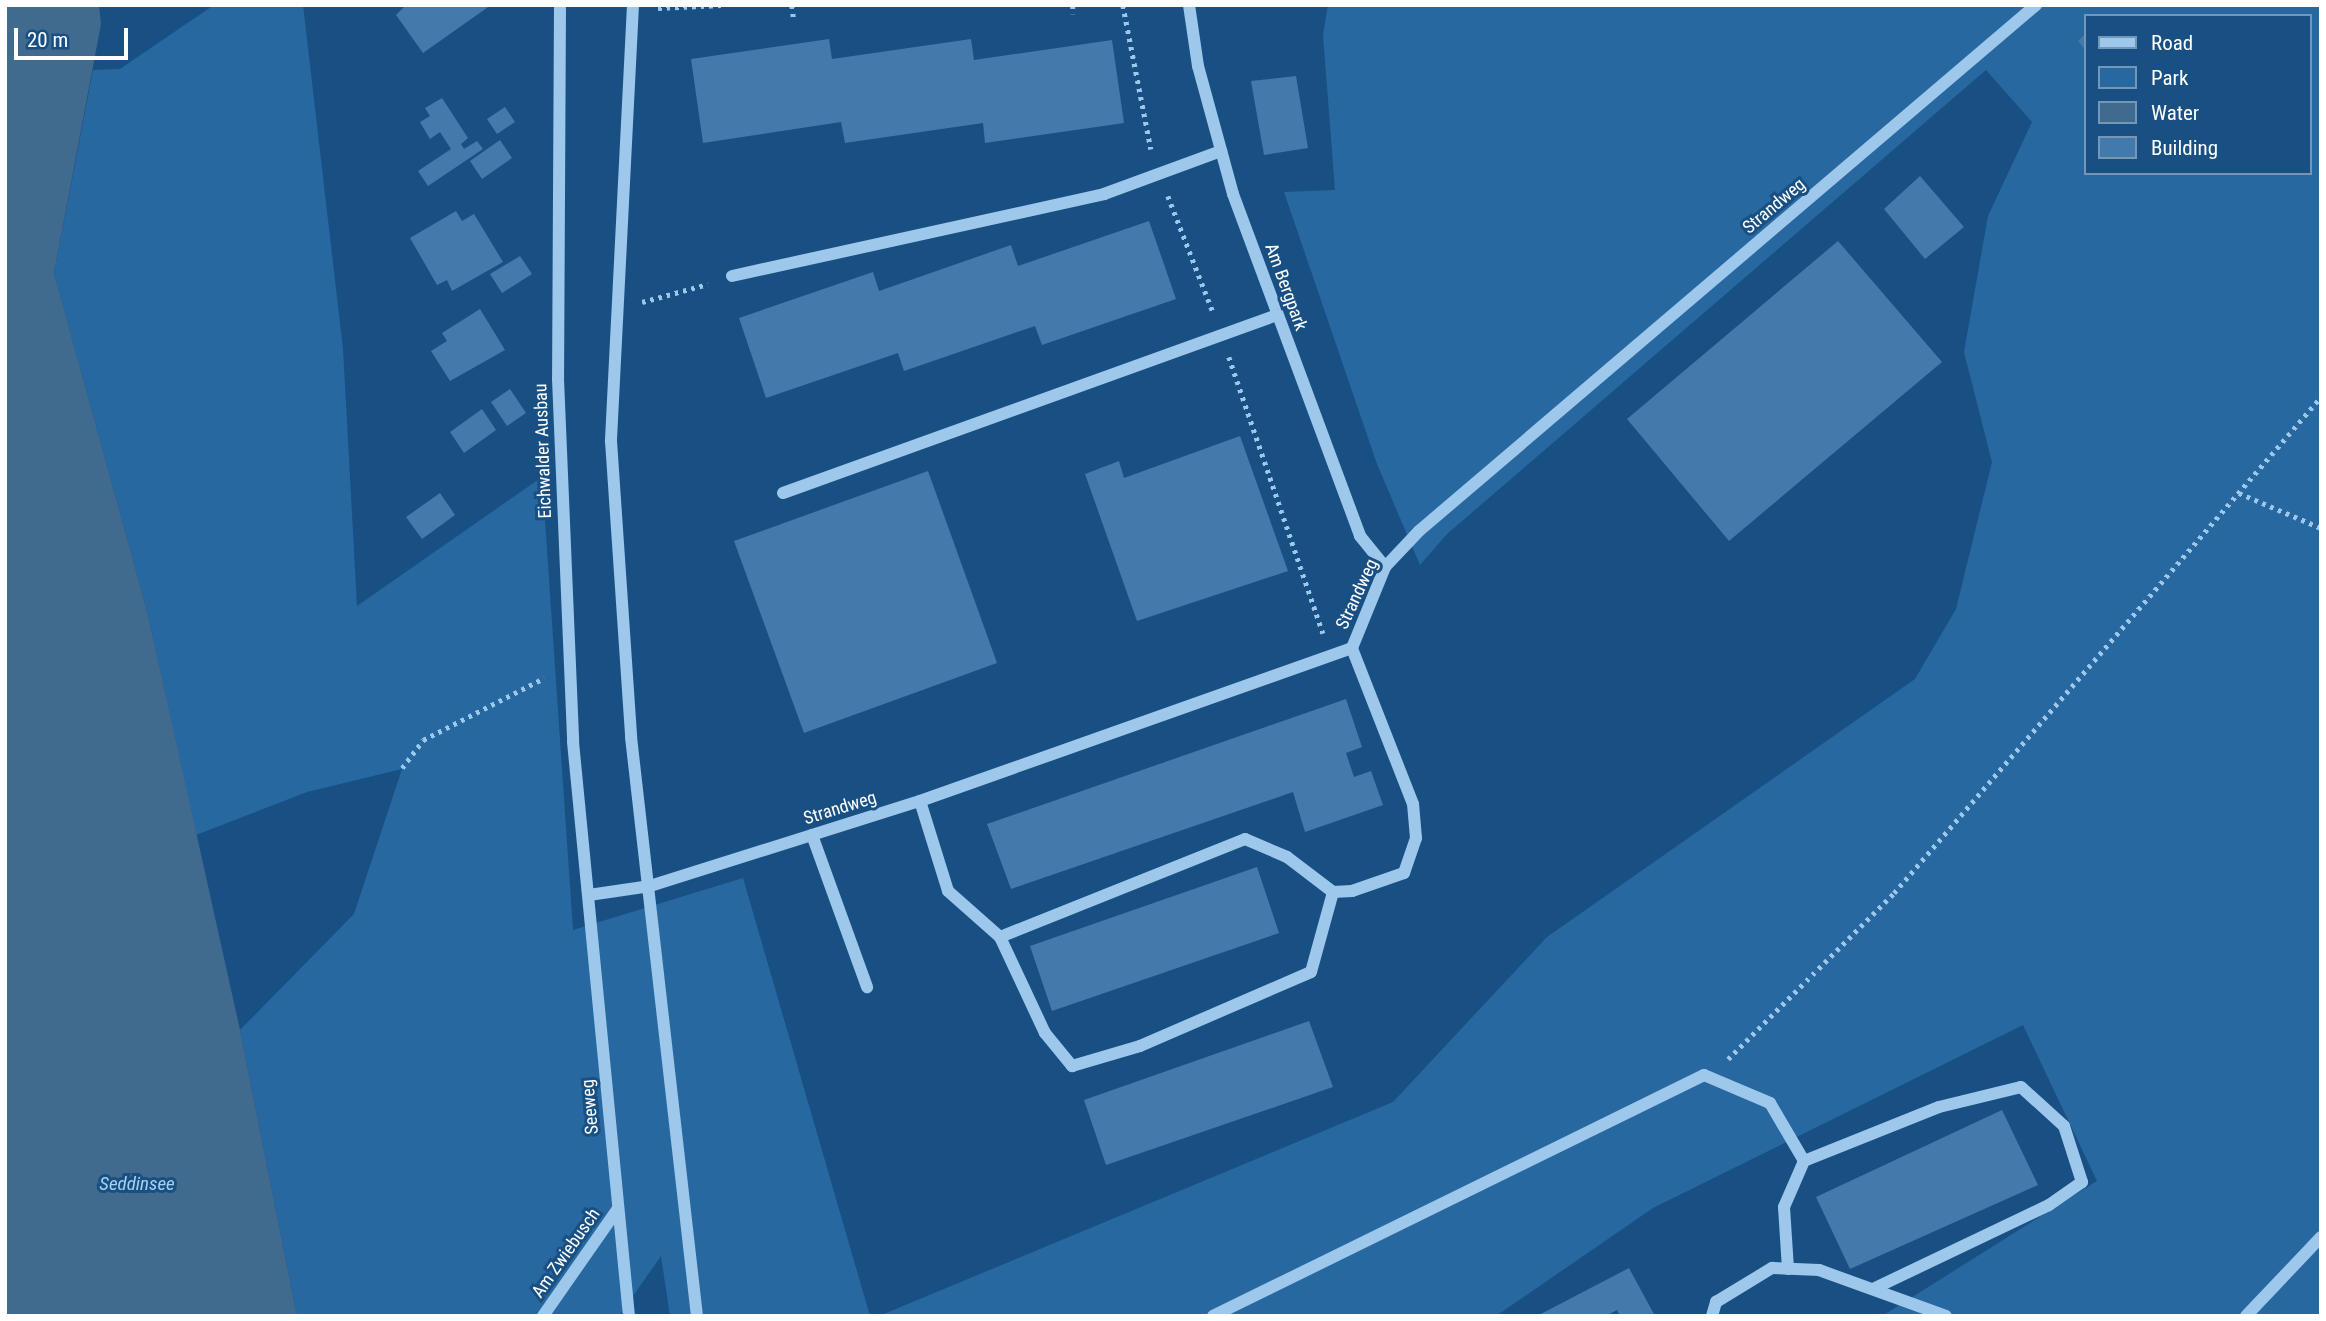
<!DOCTYPE html>
<style>
body{margin:0}
#map{position:relative;width:2326px;height:1321px;overflow:hidden;background:#195083;font-family:"Roboto Condensed",sans-serif}
div>[style]{position:absolute}
[style*='--x']{left:calc(var(--x)*1px);top:calc(var(--y)*1px);width:calc(var(--w)*1px);rotate:calc(var(--a)*1deg)}
.green>*{inset:0;background:#2868a0}
.water>*{inset:0;background:#416a8f}
.building>*{inset:0;background:#427aac}
.path>*{height:4.5px;margin-top:-2.25px;transform-origin:0;background:repeating-linear-gradient(90deg,#9dc7eb 0 3.5px,transparent 0 8.5px)}
.minor>*{height:12px;margin:-6px;padding:0 6px;transform-origin:6px;border-radius:6px;background:#9dc7eb}
span{translate:-50% -50%;white-space:nowrap;text-align:center;line-height:1.15;-webkit-text-stroke:6px #195083;paint-order:stroke}
.street-label{font-size:18px;color:#fff}
.water-label{font-size:19px;color:#a9d1f3;font-style:italic}
.frame{position:absolute;inset:0;border:7px solid #fff;pointer-events:none}
.legend{position:absolute;left:2084px;top:14px;width:228px;height:161px;box-sizing:border-box;background:#195083;border:2px solid #7596b5;margin:0;padding:9px 12px;list-style:none;font-size:21px;color:#fff}
.legend li{display:flex;align-items:center;gap:14px;height:35px}
.legend b{width:35px;border:2px solid #7596b5}
.scale{position:absolute;left:14px;top:28px;width:114px;height:32px;box-sizing:border-box;border:4px solid #fff;border-top:0;padding-left:9px;font-size:21px;line-height:24px;white-space:nowrap;color:#fff;-webkit-text-stroke:5px #195083;paint-order:stroke}
</style>
<div id="map">
<div class="green">
<div style="clip-path:polygon(214px 5px,303px 5px,343px 349px,357px 606px,542px 477px,573px 930px,743px 878px,870px 1316px,670px 1316px,661px 1256px,619px 1316px,297px 1316px,240px 1030px,354px 914px,402px 769px,307px 792px,196px 835px,147px 611px,54px 273px,93px 70px,120px 69px)"></div>
<div style="clip-path:polygon(evenodd,1328px 5px,2321px 5px,2321px 1316px,1882px 1316px,2097px 1181px,2023px 1025px,1653px 1208px,1496px 1316px,879px 1316px,1393px 1102px,1547px 937px,1915px 679px,1956px 609px,1992px 462px,1964px 352px,1988px 216px,2032px 122px,1986px 70px,1447px 534px,1420px 565px,1377px 464px,1284px 192px,1335px 190px,1323px 35px,1328px 5px,2086px 16px,2310px 16px,2310px 173px,2086px 173px,2086px 16px)"></div>
</div>
<div class="water">
<div style="clip-path:polygon(5px 5px,99px 5px,101px 24px,54px 273px,147px 611px,240px 1030px,297px 1316px,5px 1316px)"></div>
</div>
<div class="building">
<div style="clip-path:polygon(406px 5px,491px 5px,423px 53px,396px 15px)"></div>
<div style="clip-path:polygon(2086px 33px,2086px 51px,2078px 41px)"></div>
<div style="clip-path:polygon(829px 39px,832px 59px,971px 39px,974px 60px,1112px 40px,1124px 123px,985px 143px,983px 123px,845px 143px,841px 122px,703px 143px,691px 59px)"></div>
<div style="clip-path:polygon(1296px 76px,1308px 148px,1264px 155px,1251px 81px)"></div>
<div style="clip-path:polygon(442px 98px,468px 138px,461px 144px,464px 149px,477px 141px,483px 149px,428px 186px,418px 171px,451px 149px,440px 132px,430px 139px,420px 122px,430px 116px,425px 108px)"></div>
<div style="clip-path:polygon(505px 107px,515px 122px,497px 134px,487px 119px)"></div>
<div style="clip-path:polygon(500px 140px,512px 158px,482px 179px,470px 161px)"></div>
<div style="clip-path:polygon(1920px 176px,1964px 227px,1925px 259px,1884px 209px)"></div>
<div style="clip-path:polygon(456px 211px,462px 221px,474px 214px,503px 262px,452px 291px,447px 280px,437px 285px,410px 238px)"></div>
<div style="clip-path:polygon(1149px 221px,1176px 299px,1042px 345px,1035px 326px,904px 371px,898px 353px,766px 398px,739px 318px,873px 272px,879px 291px,1011px 245px,1018px 266px)"></div>
<div style="clip-path:polygon(1838px 241px,1942px 362px,1729px 541px,1627px 419px)"></div>
<div style="clip-path:polygon(520px 256px,532px 274px,502px 293px,490px 274px)"></div>
<div style="clip-path:polygon(480px 309px,505px 350px,450px 381px,431px 351px,447px 341px,442px 333px)"></div>
<div style="clip-path:polygon(510px 389px,526px 413px,507px 426px,491px 402px)"></div>
<div style="clip-path:polygon(482px 409px,496px 430px,464px 453px,450px 432px)"></div>
<div style="clip-path:polygon(1240px 436px,1288px 571px,1137px 621px,1085px 474px,1119px 461px,1124px 478px)"></div>
<div style="clip-path:polygon(928px 471px,997px 663px,804px 733px,734px 541px)"></div>
<div style="clip-path:polygon(440px 493px,455px 515px,422px 539px,406px 517px)"></div>
<div style="clip-path:polygon(1346px 699px,1362px 747px,1346px 753px,1354px 777px,1371px 771px,1383px 805px,1305px 832px,1293px 792px,1011px 889px,987px 824px)"></div>
<div style="clip-path:polygon(1257px 867px,1279px 933px,1052px 1011px,1030px 946px)"></div>
<div style="clip-path:polygon(1309px 1021px,1333px 1087px,1106px 1165px,1084px 1100px)"></div>
<div style="clip-path:polygon(2002px 1110px,2038px 1185px,1850px 1269px,1816px 1197px)"></div>
<div style="clip-path:polygon(1629px 1268px,1655px 1316px,1620px 1316px,1617px 1310px,1606px 1316px,1537px 1316px)"></div>
</div>
<div class="path">
<div style="--x:792;--y:5;--w:16;--a:83"></div>
<div style="--x:1073;--y:5;--w:9;--a:90"></div>
<div style="--x:1123;--y:5;--w:147;--a:79"></div>
<div style="--x:658;--y:8;--w:64;--a:-2.7"></div>
<div style="--x:1168;--y:196;--w:124;--a:68.8"></div>
<div style="--x:642;--y:302;--w:68;--a:-15.3"></div>
<div style="--x:1229;--y:357;--w:292;--a:71.2"></div>
<div style="--x:2239;--y:493;--w:89;--a:23.1"></div>
<div style="--x:402;--y:768;--w:35;--a:-53"></div>
<div style="--x:423;--y:740;--w:136;--a:-27.1"></div>
<div style="--x:1728;--y:1059;--w:235;--a:-45"></div>
<div style="--x:1894;--y:893;--w:654;--a:-49.28"></div>
</div>
<div class="minor">
<div style="--x:560;--y:5;--w:374;--a:90.3"></div>
<div style="--x:558;--y:379;--w:363;--a:87.6"></div>
<div style="--x:573;--y:742;--w:577;--a:84.43"></div>
<div style="--x:633;--y:5;--w:437;--a:92.9"></div>
<div style="--x:611;--y:441;--w:297;--a:86.1"></div>
<div style="--x:631;--y:737;--w:583;--a:83.5"></div>
<div style="--x:1189;--y:5;--w:62;--a:81.6"></div>
<div style="--x:1198;--y:66;--w:133;--a:74.7"></div>
<div style="--x:1233;--y:194;--w:365;--a:69.6"></div>
<div style="--x:1360;--y:536;--w:40;--a:51"></div>
<div style="--x:732;--y:276;--w:381;--a:-12.4"></div>
<div style="--x:1104;--y:194;--w:125;--a:-20.2"></div>
<div style="--x:783;--y:493;--w:525;--a:-19.82"></div>
<div style="--x:920;--y:801;--w:94;--a:72.7"></div>
<div style="--x:948;--y:891;--w:69;--a:41.5"></div>
<div style="--x:1000;--y:937;--w:264;--a:-21.8"></div>
<div style="--x:1245;--y:839;--w:46;--a:23.2"></div>
<div style="--x:1287;--y:857;--w:58;--a:37.3"></div>
<div style="--x:1333;--y:892;--w:19;--a:-3"></div>
<div style="--x:1352;--y:891;--w:55;--a:-19.1"></div>
<div style="--x:1404;--y:873;--w:37;--a:-71"></div>
<div style="--x:1416;--y:838;--w:34;--a:-95"></div>
<div style="--x:1413;--y:804;--w:168;--a:-111.4"></div>
<div style="--x:812;--y:835;--w:162;--a:70.1"></div>
<div style="--x:589;--y:895;--w:62;--a:-8.4"></div>
<div style="--x:650;--y:886;--w:283;--a:-17.5"></div>
<div style="--x:920;--y:801;--w:458;--a:-19.5"></div>
<div style="--x:1352;--y:648;--w:87;--a:-67.8"></div>
<div style="--x:1385;--y:567;--w:50;--a:-46.6"></div>
<div style="--x:1419;--y:531;--w:811;--a:-40.45"></div>
<div style="--x:1000;--y:937;--w:106;--a:64.9"></div>
<div style="--x:1045;--y:1033;--w:43;--a:50.7"></div>
<div style="--x:1072;--y:1066;--w:71;--a:-16.4"></div>
<div style="--x:1140;--y:1046;--w:186;--a:-23.4"></div>
<div style="--x:1311;--y:972;--w:83;--a:-74.6"></div>
<div style="--x:1788;--y:1269;--w:62;--a:-93.7"></div>
<div style="--x:1784;--y:1207;--w:50;--a:-66.5"></div>
<div style="--x:1804;--y:1161;--w:145;--a:-21.8"></div>
<div style="--x:1939;--y:1107;--w:84;--a:-13.7"></div>
<div style="--x:2021;--y:1087;--w:58;--a:42.2"></div>
<div style="--x:2064;--y:1126;--w:59;--a:72.2"></div>
<div style="--x:2082;--y:1182;--w:40;--a:145.1"></div>
<div style="--x:2049;--y:1205;--w:193;--a:154.5"></div>
<div style="--x:543;--y:1316;--w:129;--a:-55.1"></div>
<div style="--x:1213;--y:1316;--w:547;--a:-26.14"></div>
<div style="--x:1704;--y:1075;--w:72;--a:23"></div>
<div style="--x:1770;--y:1103;--w:67;--a:59.6"></div>
<div style="--x:1712;--y:1316;--w:15;--a:-74"></div>
<div style="--x:1716;--y:1302;--w:66;--a:-31.3"></div>
<div style="--x:1772;--y:1268;--w:47;--a:2.4"></div>
<div style="--x:1819;--y:1270;--w:135;--a:19.9"></div>
<div style="--x:2246;--y:1316;--w:109;--a:-46.5"></div>
</div>
<div class="street-label">
<span style="left:1774px;top:206px;rotate:-40deg">Strandweg</span>
<span style="left:1286px;top:287px;rotate:70deg">Am Bergpark</span>
<span style="left:543px;top:451px;rotate:-92deg">Eichwalder Ausbau</span>
<span style="left:1357px;top:594px;rotate:-65deg">Strandweg</span>
<span style="left:840px;top:808px;rotate:-17deg">Strandweg</span>
<span style="left:590px;top:1107px;rotate:-95deg">Seeweg</span>
<span style="left:566px;top:1253px;rotate:-55deg">Am Zwiebusch</span>
</div>
<div class="water-label">
<span style="left:137px;top:1184px">Seddinsee</span>
</div>
<div class="frame"></div>
<ul class="legend">
<li><b style="height:9px;background:#9dc7eb"></b>Road</li>
<li><b style="height:19px;background:#2868a0"></b>Park</li>
<li><b style="height:19px;background:#416a8f"></b>Water</li>
<li><b style="height:19px;background:#427aac"></b>Building</li>
</ul>
<div class="scale">20 m</div>
</div>
